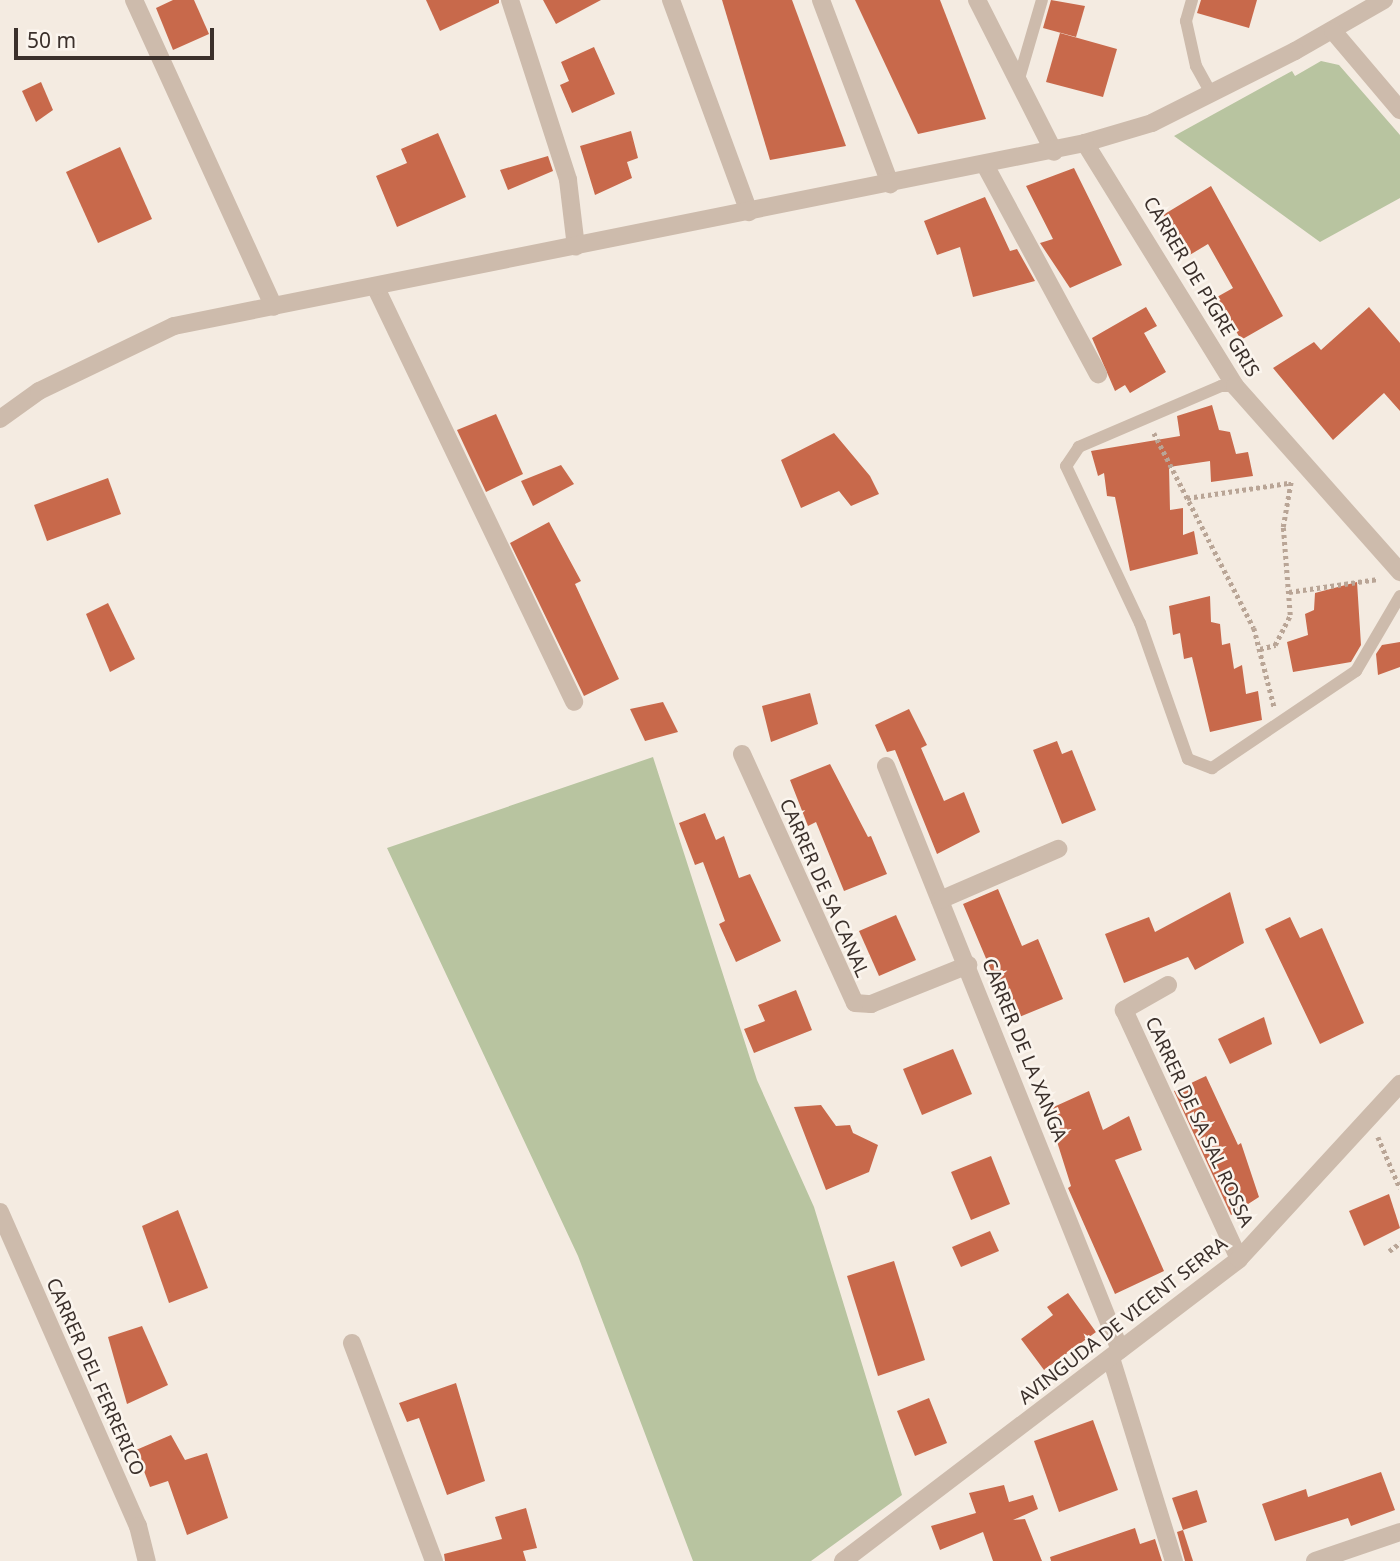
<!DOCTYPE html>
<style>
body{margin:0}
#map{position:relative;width:1400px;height:1561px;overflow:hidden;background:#f4ebe1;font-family:"Noto Sans",sans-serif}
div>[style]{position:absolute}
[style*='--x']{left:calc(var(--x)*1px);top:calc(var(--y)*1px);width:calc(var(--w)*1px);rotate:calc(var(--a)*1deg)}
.green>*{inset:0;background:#b8c4a0}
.building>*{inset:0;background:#c8694b}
.path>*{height:4.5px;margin-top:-2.25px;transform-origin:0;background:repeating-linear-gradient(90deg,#b9a596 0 3.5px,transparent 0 7px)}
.service>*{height:12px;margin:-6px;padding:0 6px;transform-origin:6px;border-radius:6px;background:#cdbbac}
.minor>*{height:18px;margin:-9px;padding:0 9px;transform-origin:9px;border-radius:9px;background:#cdbbac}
.tertiary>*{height:18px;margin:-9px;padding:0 9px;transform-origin:9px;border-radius:9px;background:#cdbbac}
span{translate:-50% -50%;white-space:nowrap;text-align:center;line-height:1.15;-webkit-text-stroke:5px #fbf5ee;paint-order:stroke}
.street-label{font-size:19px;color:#3b302b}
.scale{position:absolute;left:14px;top:28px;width:200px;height:32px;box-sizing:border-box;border:4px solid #3b302b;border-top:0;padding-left:9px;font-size:21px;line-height:24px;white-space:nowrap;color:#3b302b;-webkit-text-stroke:5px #fbf5ee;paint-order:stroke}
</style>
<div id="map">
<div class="green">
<div style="clip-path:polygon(1321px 61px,1339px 65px,1400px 135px,1400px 198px,1320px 242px,1174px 136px,1292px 71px,1295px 76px)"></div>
<div style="clip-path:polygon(653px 757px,757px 1080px,814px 1207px,902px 1495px,811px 1561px,693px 1561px,578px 1256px,387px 848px)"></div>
</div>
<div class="building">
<div style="clip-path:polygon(173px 0,194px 0,209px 34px,173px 50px,156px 8px)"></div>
<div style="clip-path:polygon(426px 0,499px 0,499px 3px,440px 31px)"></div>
<div style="clip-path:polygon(543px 0,601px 0,556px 24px)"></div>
<div style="clip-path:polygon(722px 0,792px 0,846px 146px,770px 160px)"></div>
<div style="clip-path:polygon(855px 0,940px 0,986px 119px,918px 134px)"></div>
<div style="clip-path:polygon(1051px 0,1085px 6px,1076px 37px,1043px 28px)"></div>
<div style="clip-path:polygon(1201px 0,1257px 0,1249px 28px,1197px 13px)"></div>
<div style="clip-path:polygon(1060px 33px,1117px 49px,1103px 97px,1046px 82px)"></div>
<div style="clip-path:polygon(594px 47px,615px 94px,572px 113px,560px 85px,569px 81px,561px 62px)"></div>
<div style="clip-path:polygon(41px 82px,53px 110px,36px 122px,22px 91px)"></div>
<div style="clip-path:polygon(631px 131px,638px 158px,627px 162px,632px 178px,595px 195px,580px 146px)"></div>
<div style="clip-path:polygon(438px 133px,466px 197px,397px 227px,376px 176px,407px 163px,401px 149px)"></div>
<div style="clip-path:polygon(120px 147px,152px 219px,98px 243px,66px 172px)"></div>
<div style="clip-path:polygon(548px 156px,553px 171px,508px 190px,500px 170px)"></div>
<div style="clip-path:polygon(1074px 168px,1122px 265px,1070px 288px,1040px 243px,1053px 239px,1026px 186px)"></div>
<div style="clip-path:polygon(1211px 186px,1283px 316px,1241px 340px,1217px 297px,1233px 288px,1208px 244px,1188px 256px,1163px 215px)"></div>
<div style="clip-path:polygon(985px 197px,1010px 251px,1017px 249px,1035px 281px,973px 297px,960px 247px,937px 255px,924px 221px)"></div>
<div style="clip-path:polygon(1146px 307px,1157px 326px,1144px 333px,1166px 372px,1130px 393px,1125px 385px,1115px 391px,1092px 338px)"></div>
<div style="clip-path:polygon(1369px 307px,1400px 343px,1400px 411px,1384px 393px,1333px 440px,1273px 368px,1314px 342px,1321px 350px)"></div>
<div style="clip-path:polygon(1212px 405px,1219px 430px,1230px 432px,1236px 454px,1248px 452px,1253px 476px,1211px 482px,1210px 461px,1169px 467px,1170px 510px,1183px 508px,1183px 535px,1194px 531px,1198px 554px,1130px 571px,1115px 497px,1107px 496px,1104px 473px,1098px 476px,1091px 451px,1180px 436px,1177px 416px)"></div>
<div style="clip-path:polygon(496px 414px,523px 474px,486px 492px,457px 430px)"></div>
<div style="clip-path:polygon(834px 433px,870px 476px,879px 494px,851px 506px,839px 491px,801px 508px,781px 460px)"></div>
<div style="clip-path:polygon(561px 465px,574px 484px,533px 506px,521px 481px)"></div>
<div style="clip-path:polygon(108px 478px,121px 514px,47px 541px,34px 505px)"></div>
<div style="clip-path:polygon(549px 522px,581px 581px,575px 584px,619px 679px,584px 696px,510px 543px)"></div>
<div style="clip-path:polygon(1357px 582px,1361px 645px,1351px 662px,1293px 672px,1287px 642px,1308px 635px,1305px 614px,1314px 610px,1315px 593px)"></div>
<div style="clip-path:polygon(1210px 596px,1211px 622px,1220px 624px,1222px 645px,1230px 643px,1234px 669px,1242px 665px,1246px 694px,1258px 691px,1262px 720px,1210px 732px,1192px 657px,1184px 659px,1180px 633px,1173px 635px,1169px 606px)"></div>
<div style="clip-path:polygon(108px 603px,135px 659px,110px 672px,86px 614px)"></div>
<div style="clip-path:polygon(1400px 642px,1400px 667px,1378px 675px,1376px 654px,1382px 645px)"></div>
<div style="clip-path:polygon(810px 693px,818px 724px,771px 742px,762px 706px)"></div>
<div style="clip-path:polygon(663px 702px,678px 732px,645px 741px,630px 709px)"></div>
<div style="clip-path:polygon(909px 709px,927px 745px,921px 748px,944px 801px,964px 792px,980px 832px,937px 854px,895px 750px,887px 752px,875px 725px)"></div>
<div style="clip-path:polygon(1057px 741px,1062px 754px,1072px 750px,1096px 810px,1062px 824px,1033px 750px)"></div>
<div style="clip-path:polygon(830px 764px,868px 837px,871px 836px,887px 874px,844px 891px,816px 822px,808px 826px,790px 780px)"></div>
<div style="clip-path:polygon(705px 813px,716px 840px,724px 836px,739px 878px,750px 874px,781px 941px,736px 962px,719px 924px,725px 921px,703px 862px,695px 865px,679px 823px)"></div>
<div style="clip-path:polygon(998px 889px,1022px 946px,1038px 939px,1063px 999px,1012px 1020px,963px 904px)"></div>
<div style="clip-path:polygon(1230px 892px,1244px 943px,1195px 970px,1188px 957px,1124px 983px,1105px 934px,1149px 917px,1155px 932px)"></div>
<div style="clip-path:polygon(896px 915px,916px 960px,879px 976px,859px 931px)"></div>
<div style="clip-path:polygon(1290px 917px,1300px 938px,1322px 928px,1364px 1023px,1320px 1044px,1265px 929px)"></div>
<div style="clip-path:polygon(796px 990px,812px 1030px,754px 1053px,744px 1029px,765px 1021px,758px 1005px)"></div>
<div style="clip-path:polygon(1264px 1017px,1272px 1044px,1230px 1064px,1218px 1039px)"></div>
<div style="clip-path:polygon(953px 1049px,972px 1094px,922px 1115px,903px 1069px)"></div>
<div style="clip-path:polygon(1206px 1076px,1238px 1145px,1241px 1143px,1259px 1197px,1231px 1215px,1174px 1091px)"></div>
<div style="clip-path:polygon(1089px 1091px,1103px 1130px,1129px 1116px,1142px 1150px,1115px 1160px,1164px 1271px,1115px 1294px,1068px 1188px,1071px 1186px,1047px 1110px)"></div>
<div style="clip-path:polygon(821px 1105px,836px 1126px,850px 1125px,853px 1133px,878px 1145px,869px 1172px,826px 1190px,794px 1107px)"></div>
<div style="clip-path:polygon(991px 1156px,1010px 1204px,971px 1220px,951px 1172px)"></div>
<div style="clip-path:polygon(1389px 1194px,1400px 1228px,1364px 1246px,1349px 1211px)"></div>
<div style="clip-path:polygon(178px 1210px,208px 1288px,169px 1303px,142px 1226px)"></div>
<div style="clip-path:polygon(990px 1231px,999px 1251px,961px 1267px,952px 1247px)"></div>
<div style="clip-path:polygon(894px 1261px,925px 1360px,878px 1376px,847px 1276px)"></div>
<div style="clip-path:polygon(1068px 1293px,1096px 1332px,1044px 1370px,1021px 1339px,1053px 1315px,1047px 1307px)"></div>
<div style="clip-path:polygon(142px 1326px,168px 1385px,127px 1404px,108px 1337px)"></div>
<div style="clip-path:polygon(456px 1383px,485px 1481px,447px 1495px,419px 1418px,407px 1422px,399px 1403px)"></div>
<div style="clip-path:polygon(929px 1398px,947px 1443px,915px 1456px,897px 1411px)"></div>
<div style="clip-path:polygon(1093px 1420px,1118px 1490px,1059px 1512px,1034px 1441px)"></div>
<div style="clip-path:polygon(171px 1435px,185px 1460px,207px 1453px,228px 1518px,187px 1535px,168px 1481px,150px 1487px,136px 1450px)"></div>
<div style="clip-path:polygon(1381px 1472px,1395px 1510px,1351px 1526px,1348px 1518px,1275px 1541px,1262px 1504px,1306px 1489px,1308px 1497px)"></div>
<div style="clip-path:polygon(1004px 1485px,1009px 1502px,1033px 1495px,1038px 1509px,1013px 1520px,1025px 1519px,1042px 1561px,993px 1561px,983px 1532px,940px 1550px,931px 1526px,976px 1513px,969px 1493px)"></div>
<div style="clip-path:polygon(1197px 1490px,1207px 1522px,1183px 1530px,1172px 1498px)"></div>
<div style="clip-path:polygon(526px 1508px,537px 1548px,523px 1551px,526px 1561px,445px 1561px,444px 1554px,502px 1539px,495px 1517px)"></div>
<div style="clip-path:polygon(1135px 1528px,1140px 1544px,1155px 1539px,1162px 1561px,1051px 1561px,1050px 1557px)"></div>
<div style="clip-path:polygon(1183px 1530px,1193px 1561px,1185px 1561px,1177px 1532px)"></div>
</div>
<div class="path">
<div style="--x:1154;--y:433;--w:219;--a:62.9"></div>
<div style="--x:1254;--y:628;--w:81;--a:75.6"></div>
<div style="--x:1187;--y:498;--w:102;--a:-8.4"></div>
<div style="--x:1289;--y:592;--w:90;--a:-8.3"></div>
<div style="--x:1260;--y:649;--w:16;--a:-15"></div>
<div style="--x:1275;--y:645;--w:34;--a:-63"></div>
<div style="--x:1290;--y:615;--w:88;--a:-94.5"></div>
<div style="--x:1283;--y:527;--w:47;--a:-80.1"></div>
<div style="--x:1378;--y:1137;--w:56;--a:66.7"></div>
<div style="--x:1389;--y:1251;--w:14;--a:-36"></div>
</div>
<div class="service">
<div style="--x:1192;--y:0;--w:22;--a:106"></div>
<div style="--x:1186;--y:21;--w:46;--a:77.5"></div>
<div style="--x:1196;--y:66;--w:31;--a:61"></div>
<div style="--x:1018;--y:82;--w:85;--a:-73.7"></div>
<div style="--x:1235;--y:386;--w:14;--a:180"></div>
<div style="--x:1221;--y:386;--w:155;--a:156.8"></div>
<div style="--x:1079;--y:447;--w:23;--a:124"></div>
<div style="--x:1066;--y:466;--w:174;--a:64.8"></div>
<div style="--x:1140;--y:623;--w:144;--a:70.6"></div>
<div style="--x:1188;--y:759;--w:26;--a:21"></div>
<div style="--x:1212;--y:768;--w:174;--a:-34"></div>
<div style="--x:1356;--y:671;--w:87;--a:-59.6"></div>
</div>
<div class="minor">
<div style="--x:134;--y:0;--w:337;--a:65.5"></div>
<div style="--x:510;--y:0;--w:189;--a:72.1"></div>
<div style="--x:568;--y:180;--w:67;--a:83.2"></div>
<div style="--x:671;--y:0;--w:226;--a:69.8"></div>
<div style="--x:821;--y:0;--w:197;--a:69.4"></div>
<div style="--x:977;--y:0;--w:170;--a:63.1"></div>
<div style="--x:1384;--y:0;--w:103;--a:150.2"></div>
<div style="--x:1295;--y:51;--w:160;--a:153.3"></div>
<div style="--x:1152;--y:123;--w:70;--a:163.4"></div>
<div style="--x:1085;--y:143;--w:286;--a:58.3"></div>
<div style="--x:1235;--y:386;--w:249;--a:48.4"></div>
<div style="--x:1333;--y:31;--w:104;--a:49.7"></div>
<div style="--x:985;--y:165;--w:238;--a:61.6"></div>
<div style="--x:375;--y:286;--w:461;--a:64.4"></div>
<div style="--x:742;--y:754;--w:273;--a:65.6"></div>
<div style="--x:855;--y:1003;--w:16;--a:4"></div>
<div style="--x:871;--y:1004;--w:105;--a:-21.9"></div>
<div style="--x:886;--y:766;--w:629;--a:68.16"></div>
<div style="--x:940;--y:900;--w:129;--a:-23.4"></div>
<div style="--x:1168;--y:985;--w:51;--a:150.4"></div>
<div style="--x:1124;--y:1010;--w:274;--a:65.2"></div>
<div style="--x:0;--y:1212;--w:343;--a:66.3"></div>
<div style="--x:138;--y:1526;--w:36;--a:76"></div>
<div style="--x:352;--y:1343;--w:233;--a:69.4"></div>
<div style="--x:1111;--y:1358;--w:213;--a:72.8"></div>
<div style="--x:843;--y:1561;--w:498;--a:-37.3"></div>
<div style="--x:1239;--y:1259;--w:238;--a:-47.4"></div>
<div style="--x:1315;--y:1561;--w:90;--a:-18.8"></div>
</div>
<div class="tertiary">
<div style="--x:0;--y:419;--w:48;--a:-35.7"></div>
<div style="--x:39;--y:391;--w:150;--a:-25.7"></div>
<div style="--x:174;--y:326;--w:929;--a:-11.36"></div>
</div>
<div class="street-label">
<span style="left:1201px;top:287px;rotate:59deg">CARRER DE PIGRE GRIS</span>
<span style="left:824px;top:888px;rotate:66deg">CARRER DE SA CANAL</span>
<span style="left:1024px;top:1050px;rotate:68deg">CARRER DE LA XANGA</span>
<span style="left:1199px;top:1122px;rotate:65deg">CARRER DE SA SAL ROSSA</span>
<span style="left:1123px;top:1321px;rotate:-38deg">AVINGUDA DE VICENT SERRA</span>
<span style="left:95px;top:1377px;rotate:66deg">CARRER DEL FERRERICO</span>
</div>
<div class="scale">50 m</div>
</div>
